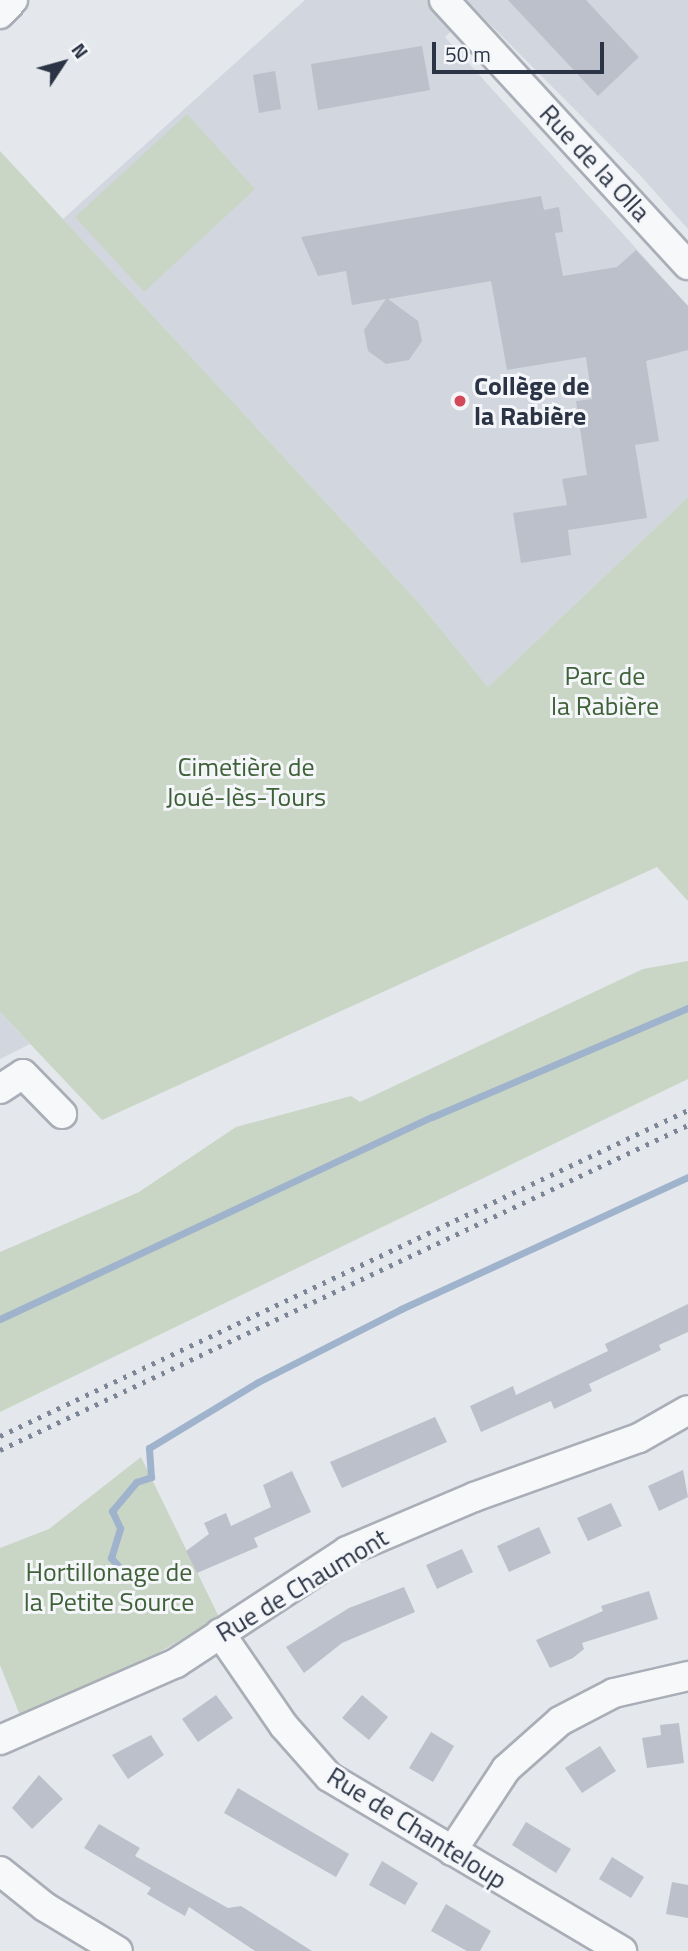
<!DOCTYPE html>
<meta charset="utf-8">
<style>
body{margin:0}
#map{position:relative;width:688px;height:1951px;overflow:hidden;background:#e4e7ec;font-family:"Titillium Web",sans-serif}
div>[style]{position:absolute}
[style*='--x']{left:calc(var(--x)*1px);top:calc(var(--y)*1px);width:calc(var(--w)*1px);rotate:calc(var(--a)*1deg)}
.built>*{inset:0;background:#d2d6de}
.green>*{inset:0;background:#c9d6c5}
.stream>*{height:7px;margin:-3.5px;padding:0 3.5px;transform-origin:3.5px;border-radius:3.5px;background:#9fb4cc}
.building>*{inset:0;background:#bbc0ca}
.roads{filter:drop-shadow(2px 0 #a9aeb7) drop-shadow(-2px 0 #a9aeb7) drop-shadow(0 2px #a9aeb7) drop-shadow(0 -2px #a9aeb7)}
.minor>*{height:28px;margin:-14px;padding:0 14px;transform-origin:14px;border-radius:14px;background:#f7f8fa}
.rail>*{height:5px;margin-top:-2.5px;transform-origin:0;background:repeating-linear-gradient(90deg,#7d8696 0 3.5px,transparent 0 10.5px)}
.dots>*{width:19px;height:19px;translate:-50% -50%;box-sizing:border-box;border:4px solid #f4f6f9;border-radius:50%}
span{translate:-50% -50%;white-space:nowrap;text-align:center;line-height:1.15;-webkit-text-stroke:6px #f4f6f9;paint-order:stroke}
.street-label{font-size:26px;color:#2b3445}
.poi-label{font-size:26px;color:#2b3445;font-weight:700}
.left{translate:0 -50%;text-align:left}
.park-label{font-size:26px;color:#3f6138}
.north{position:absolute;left:28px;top:28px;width:70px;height:70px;-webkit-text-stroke:5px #f4f6f9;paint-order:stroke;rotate:54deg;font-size:19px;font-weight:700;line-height:28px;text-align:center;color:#2b3445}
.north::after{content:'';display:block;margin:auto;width:24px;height:32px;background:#2b3445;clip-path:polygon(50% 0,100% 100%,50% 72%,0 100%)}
.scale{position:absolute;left:432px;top:42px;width:172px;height:32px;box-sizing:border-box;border:4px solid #2b3445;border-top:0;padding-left:9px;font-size:21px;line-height:24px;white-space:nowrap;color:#2b3445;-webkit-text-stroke:5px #f4f6f9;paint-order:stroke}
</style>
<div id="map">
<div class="built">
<div style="clip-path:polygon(305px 0,434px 0,458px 25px,445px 37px,688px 306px,688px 497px,488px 687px,420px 604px,63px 219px)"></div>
<div style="clip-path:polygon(466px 0,688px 0,688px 229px,639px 174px)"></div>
<div style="clip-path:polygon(0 1012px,30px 1044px,0 1059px)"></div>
</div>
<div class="green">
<div style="clip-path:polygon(187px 114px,255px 189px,144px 292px,75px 217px)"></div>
<div style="clip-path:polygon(0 151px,420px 604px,488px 687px,688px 497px,688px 901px,657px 867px,102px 1120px,0 1012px)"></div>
<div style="clip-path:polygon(688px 961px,688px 1079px,0 1412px,0 1252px,139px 1192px,236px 1127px,351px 1096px,360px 1102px,643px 969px)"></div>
<div style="clip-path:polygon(141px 1457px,219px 1617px,116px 1678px,21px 1718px,0 1665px,0 1548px,49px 1529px)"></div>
</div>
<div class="stream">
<div style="--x:0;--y:1319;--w:477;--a:-25.1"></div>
<div style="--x:432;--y:1117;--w:278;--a:-23.1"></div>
<div style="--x:126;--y:1575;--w:23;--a:-131"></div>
<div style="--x:111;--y:1558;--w:31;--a:-73"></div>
<div style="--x:120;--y:1528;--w:19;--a:-115"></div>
<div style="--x:112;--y:1511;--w:38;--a:-50"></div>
<div style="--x:136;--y:1482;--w:16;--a:-18"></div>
<div style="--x:151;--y:1477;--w:29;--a:-94"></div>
<div style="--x:149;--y:1448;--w:127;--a:-31.2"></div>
<div style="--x:258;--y:1382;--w:161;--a:-27"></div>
<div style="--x:401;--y:1309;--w:316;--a:-24.7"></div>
</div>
<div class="building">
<div style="clip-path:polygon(508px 0,586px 0,639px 57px,598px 96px)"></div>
<div style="clip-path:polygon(422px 46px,430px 90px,318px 110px,311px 64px)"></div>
<div style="clip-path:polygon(275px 71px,281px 109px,259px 113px,253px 75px)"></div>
<div style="clip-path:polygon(541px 196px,544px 210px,559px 207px,563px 232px,555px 233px,563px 276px,617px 267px,636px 250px,688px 306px,688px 350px,646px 361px,659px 441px,635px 445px,647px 518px,568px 530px,571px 555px,521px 563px,513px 513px,567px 505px,562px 479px,587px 475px,576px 401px,592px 399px,586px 357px,507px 370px,491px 281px,388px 299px,418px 321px,422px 341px,409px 360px,386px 364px,368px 351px,364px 330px,386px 299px,352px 305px,346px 271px,318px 276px,301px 237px)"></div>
<div style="clip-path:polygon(688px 1304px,688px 1332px,659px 1345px,661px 1350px,589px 1384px,592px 1391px,554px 1409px,551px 1401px,481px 1432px,470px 1406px,513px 1386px,516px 1395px,608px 1351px,605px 1344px)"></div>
<div style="clip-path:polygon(435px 1417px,447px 1442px,342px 1488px,330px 1462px)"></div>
<div style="clip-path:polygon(683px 1470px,688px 1497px,659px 1511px,648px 1486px)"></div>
<div style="clip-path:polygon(292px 1471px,311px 1512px,254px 1538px,258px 1547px,197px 1573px,186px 1551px,209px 1534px,204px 1523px,226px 1513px,231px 1526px,271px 1507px,263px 1485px)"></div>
<div style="clip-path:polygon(611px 1503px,622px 1526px,588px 1541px,577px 1518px)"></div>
<div style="clip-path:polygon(539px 1527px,551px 1553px,509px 1572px,497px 1546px)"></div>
<div style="clip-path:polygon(462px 1549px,473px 1572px,437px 1589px,426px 1565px)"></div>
<div style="clip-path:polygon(404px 1587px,415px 1612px,342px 1643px,304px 1673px,286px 1647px,349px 1608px)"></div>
<div style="clip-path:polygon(649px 1591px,658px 1619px,582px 1643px,584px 1649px,573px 1658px,550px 1668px,536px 1640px,603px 1611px,601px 1606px)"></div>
<div style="clip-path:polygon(216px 1695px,233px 1718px,198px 1742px,182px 1719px)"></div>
<div style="clip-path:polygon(362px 1695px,388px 1717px,369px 1740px,342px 1718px)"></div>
<div style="clip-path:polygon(679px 1723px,684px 1763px,647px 1768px,642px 1738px,661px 1735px,660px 1725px)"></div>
<div style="clip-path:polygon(431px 1732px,454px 1746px,433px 1782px,409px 1768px)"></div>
<div style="clip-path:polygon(151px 1735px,164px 1755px,128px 1779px,112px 1755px)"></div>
<div style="clip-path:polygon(600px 1746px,616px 1771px,582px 1793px,565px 1768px)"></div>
<div style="clip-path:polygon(39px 1775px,63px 1799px,32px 1829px,12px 1808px)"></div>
<div style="clip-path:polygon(238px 1788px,349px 1854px,336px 1877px,224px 1813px)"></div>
<div style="clip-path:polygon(526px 1822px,571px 1849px,556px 1873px,512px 1845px)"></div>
<div style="clip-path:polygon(99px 1824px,140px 1848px,135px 1856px,228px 1908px,241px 1906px,312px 1951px,255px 1951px,189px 1907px,185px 1916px,164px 1904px,147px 1894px,151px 1888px,84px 1848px)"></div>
<div style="clip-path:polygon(612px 1857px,644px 1877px,631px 1898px,599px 1879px)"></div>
<div style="clip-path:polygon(382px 1861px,418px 1883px,405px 1905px,369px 1885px)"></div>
<div style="clip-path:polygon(672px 1882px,688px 1885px,688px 1918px,666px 1914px)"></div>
<div style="clip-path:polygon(446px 1904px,491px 1931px,480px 1951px,467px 1951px,431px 1931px)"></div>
</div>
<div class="roads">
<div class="minor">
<div style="--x:444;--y:0;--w:360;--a:47.4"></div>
<div style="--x:0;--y:14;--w:19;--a:-47"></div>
<div style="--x:0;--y:1089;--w:27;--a:-33"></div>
<div style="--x:23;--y:1074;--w:56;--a:45.7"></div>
<div style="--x:220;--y:1633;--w:113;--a:55.5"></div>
<div style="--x:284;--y:1726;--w:68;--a:48.6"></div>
<div style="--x:329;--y:1777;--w:341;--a:30.7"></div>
<div style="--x:0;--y:1740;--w:192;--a:-23.6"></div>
<div style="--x:176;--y:1663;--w:204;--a:-33.2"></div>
<div style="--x:347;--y:1551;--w:138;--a:-23"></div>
<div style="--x:474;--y:1497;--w:175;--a:-19.7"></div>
<div style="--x:639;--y:1438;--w:56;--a:-29.7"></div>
<div style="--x:452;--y:1851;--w:98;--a:-56.6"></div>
<div style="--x:506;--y:1769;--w:72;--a:-41.6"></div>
<div style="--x:560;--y:1721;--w:61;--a:-27.4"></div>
<div style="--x:614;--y:1693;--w:76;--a:-12.9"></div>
<div style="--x:0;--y:1871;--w:58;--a:38.7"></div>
<div style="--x:45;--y:1907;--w:85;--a:31.1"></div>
</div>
</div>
<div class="rail">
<div style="--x:0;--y:1436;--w:761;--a:-25.35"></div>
<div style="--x:0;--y:1450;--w:761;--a:-25.29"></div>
</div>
<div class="dots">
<div style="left:460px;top:401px;background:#d1495b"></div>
</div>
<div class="street-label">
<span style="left:595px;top:163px;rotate:47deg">Rue de la Olla</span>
<span style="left:302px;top:1585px;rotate:-31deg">Rue de Chaumont</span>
<span style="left:417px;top:1828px;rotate:32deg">Rue de Chanteloup</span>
</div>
<div class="poi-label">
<span class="left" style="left:474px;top:401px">Collège de<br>la Rabière</span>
</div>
<div class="park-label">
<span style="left:605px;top:691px">Parc de<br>la Rabière</span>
<span style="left:246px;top:782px">Cimetière de<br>Joué-lès-Tours</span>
<span style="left:109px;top:1587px">Hortillonage de<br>la Petite Source</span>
</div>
<div class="north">N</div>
<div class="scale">50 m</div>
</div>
